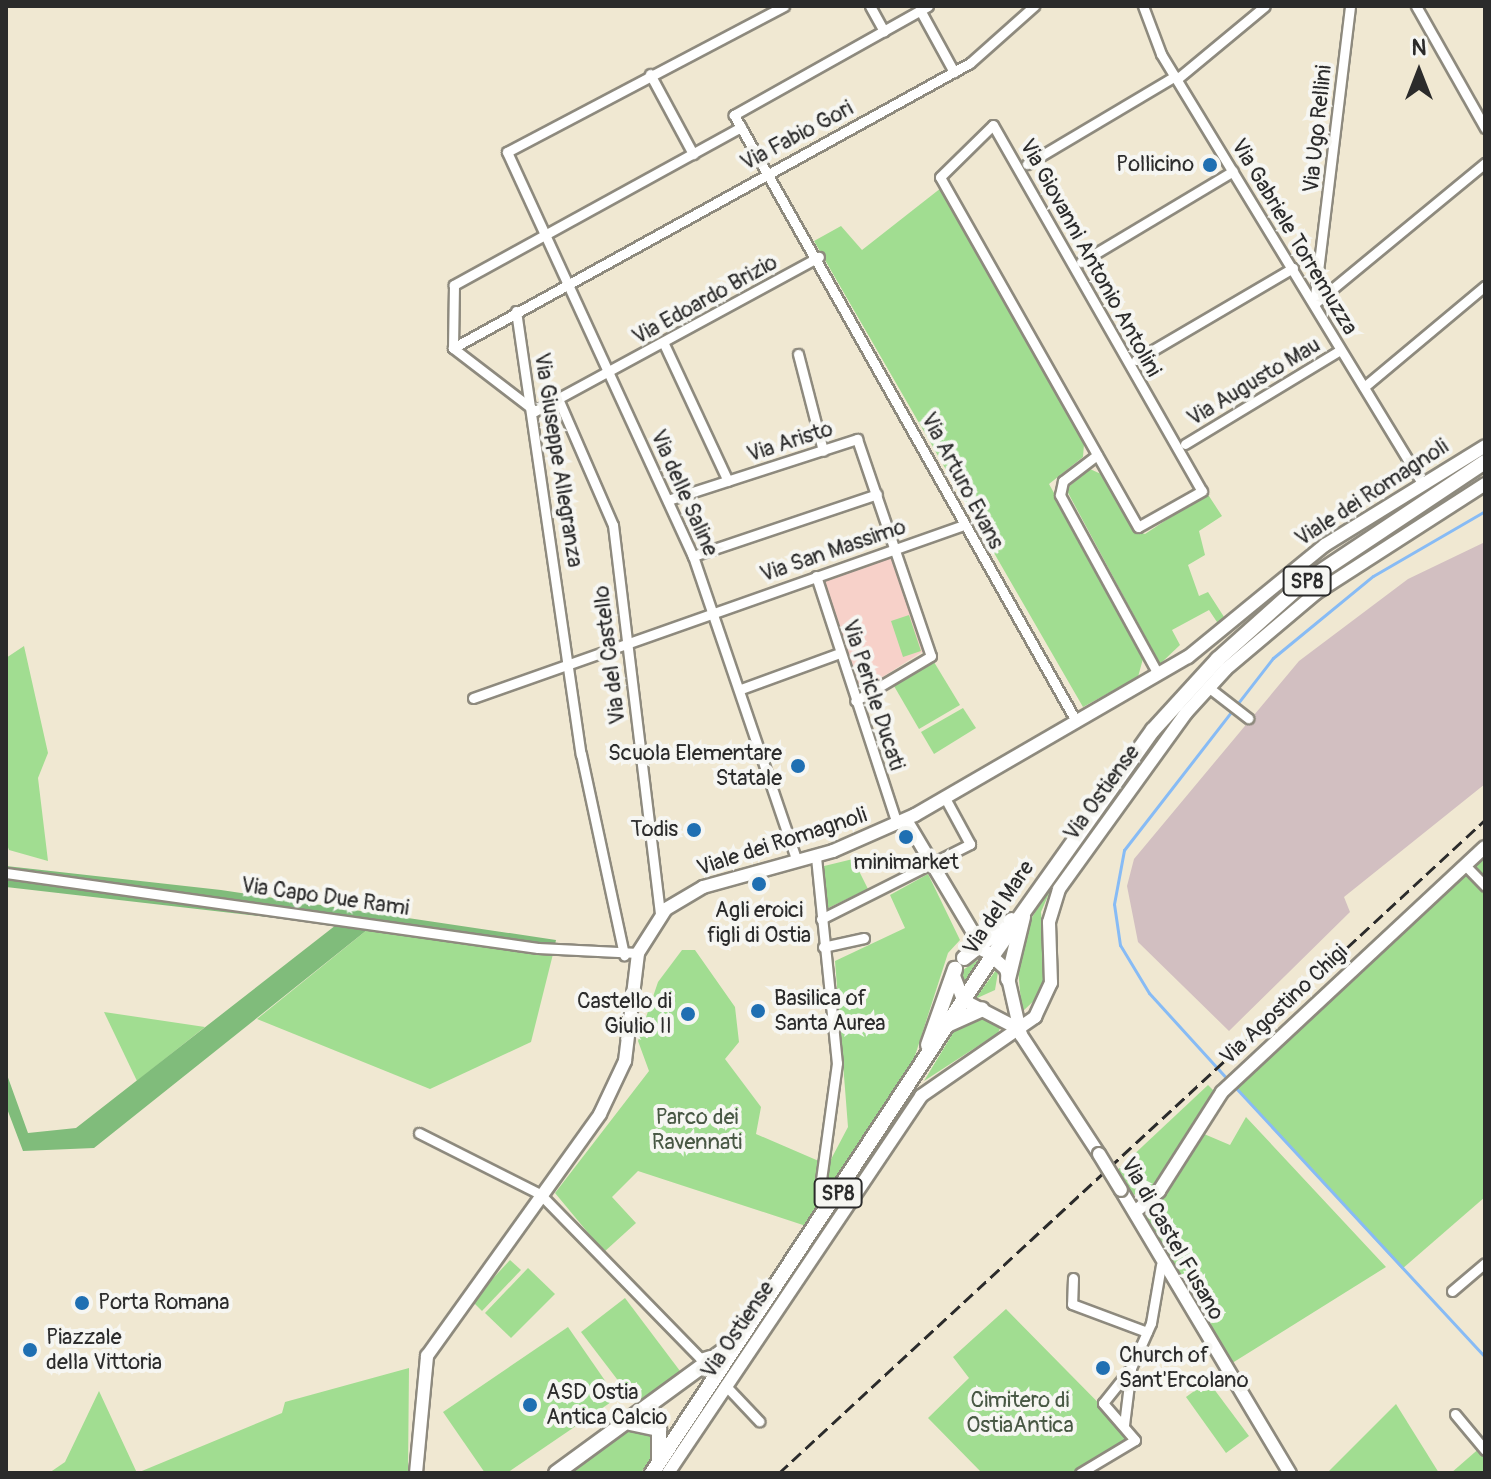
<!DOCTYPE html>
<style>
body{margin:0}
#map{position:relative;width:1491px;height:1479px;overflow:hidden;background:#f0e8d2;font-family:Pangolin,sans-serif}
div>[style]{position:absolute}
[style*='--x']{left:calc(var(--x)*1px);top:calc(var(--y)*1px);width:calc(var(--w)*1px);rotate:calc(var(--a)*1deg)}
.built>*{inset:0;background:#f7d1c9}
.industrial>*{inset:0;background:#d2bfc1}
.green>*{inset:0;background:#a1dd91}
.forest>*{inset:0;background:#80bc7b}
.stream>*{height:3px;margin:-1.5px;padding:0 1.5px;transform-origin:1.5px;border-radius:1.5px;background:#87bbf5}
.roads{filter:drop-shadow(2px 0 #8e8a7e) drop-shadow(-2px 0 #8e8a7e) drop-shadow(0 2px #8e8a7e) drop-shadow(0 -2px #8e8a7e)}
.street>*{height:9px;margin:-4.5px;padding:0 4.5px;transform-origin:4.5px;border-radius:4.5px;background:#fff}
.secondary>*{height:12px;margin:-6px;padding:0 6px;transform-origin:6px;border-radius:6px;background:#fff}
.primary>*{height:14px;margin:-7px;padding:0 7px;transform-origin:7px;border-radius:7px;background:#fff}
.rail>*{height:3px;margin-top:-1.5px;transform-origin:0;background:repeating-linear-gradient(90deg,#2b2b2b 0 12px,transparent 0 18px)}
.bridges{filter:drop-shadow(2px 0 #8e8a7e) drop-shadow(-2px 0 #8e8a7e) drop-shadow(0 2px #8e8a7e) drop-shadow(0 -2px #8e8a7e)}
.secondary-bridge>*{height:12px;margin:-6px;padding:0 6px;transform-origin:6px;border-radius:6px;background:#fff}
.dots>*{width:22px;height:22px;translate:-50% -50%;box-sizing:border-box;border:4px solid #f6f6f2;border-radius:50%}
span{translate:-50% -50%;white-space:nowrap;text-align:center;line-height:1.15;-webkit-text-stroke:8px #f6f6f2;paint-order:stroke}
.shield-label span{padding:2px 6px;background:#f6f6f2;border:2px solid;border-radius:6px;-webkit-text-stroke-width:0}
.shield-label{font-size:20px;color:#2b2b2b;font-weight:700}
.street-label{font-size:22px;color:#2b2b2b}
.poi-label{font-size:22px;color:#2b2b2b}
.right{translate:-100% -50%;text-align:right}
.left{translate:0 -50%;text-align:left}
.park-label{font-size:22px;color:#485844}
.frame{position:absolute;inset:0;border:8px solid #2b2b2b;pointer-events:none}
.north{position:absolute;left:1379px;top:32px;width:80px;height:80px;-webkit-text-stroke:6px #f6f6f2;paint-order:stroke;rotate:0deg;font-size:22px;font-weight:700;line-height:32px;text-align:center;color:#2b2b2b}
.north::after{content:'';display:block;margin:auto;width:28px;height:36px;background:#2b2b2b;clip-path:polygon(50% 0,100% 100%,50% 72%,0 100%)}
</style>
<div id="map">
<div class="built">
<div style="clip-path:polygon(892px 555px,925px 650px,859px 692px,823px 581px)"></div>
</div>
<div class="industrial">
<div style="clip-path:polygon(1485px 542px,1485px 784px,1344px 897px,1350px 912px,1229px 1031px,1138px 942px,1127px 886px,1134px 859px,1299px 661px,1408px 579px)"></div>
</div>
<div class="green">
<div style="clip-path:polygon(941px 188px,1084px 444px,1083px 457px,1049px 484px,1144px 655px,1138px 677px,1083px 707px,814px 241px,841px 226px,862px 250px)"></div>
<div style="clip-path:polygon(1090px 469px,1101px 474px,1134px 530px,1145px 534px,1207px 493px,1222px 516px,1199px 531px,1205px 555px,1188px 565px,1199px 596px,1208px 592px,1226px 620px,1219px 625px,1209px 610px,1172px 630px,1180px 645px,1160px 664px,1066px 489px)"></div>
<div style="clip-path:polygon(909px 615px,921px 651px,903px 657px,891px 621px)"></div>
<div style="clip-path:polygon(24px 646px,48px 753px,38px 778px,48px 861px,9px 850px,6px 842px,6px 658px)"></div>
<div style="clip-path:polygon(934px 662px,960px 705px,919px 729px,894px 686px)"></div>
<div style="clip-path:polygon(963px 708px,976px 728px,934px 754px,921px 732px)"></div>
<div style="clip-path:polygon(1485px 847px,1485px 1197px,1402px 1269px,1227px 1079px)"></div>
<div style="clip-path:polygon(853px 859px,868px 889px,826px 909px,820px 867px)"></div>
<div style="clip-path:polygon(928px 874px,960px 940px,948px 953px,913px 1062px,806px 1226px,638px 1171px,612px 1197px,636px 1223px,604px 1252px,555px 1193px,649px 1071px,638px 1041px,658px 982px,682px 950px,695px 950px,735px 1007px,739px 1042px,725px 1059px,761px 1107px,756px 1134px,828px 1165px,848px 1127px,835px 961px,905px 928px,890px 895px)"></div>
<div style="clip-path:polygon(1054px 882px,1041px 912px,1046px 974px,1039px 996px,1022px 1012px,1017px 959px,1023px 932px)"></div>
<div style="clip-path:polygon(367px 930px,553px 954px,531px 1042px,430px 1089px,257px 1019px)"></div>
<div style="clip-path:polygon(985px 955px,962px 988px,960px 972px)"></div>
<div style="clip-path:polygon(999px 966px,995px 990px,975px 999px)"></div>
<div style="clip-path:polygon(104px 1012px,205px 1027px,137px 1081px)"></div>
<div style="clip-path:polygon(981px 1016px,1001px 1026px,998px 1033px,924px 1081px,956px 1028px)"></div>
<div style="clip-path:polygon(1208px 1085px,1215px 1092px,1159px 1179px,1147px 1194px,1128px 1195px,1112px 1175px)"></div>
<div style="clip-path:polygon(1246px 1117px,1386px 1267px,1229px 1365px,1143px 1212px,1163px 1198px,1197px 1131px,1230px 1145px)"></div>
<div style="clip-path:polygon(510px 1260px,521px 1270px,482px 1311px,472px 1301px)"></div>
<div style="clip-path:polygon(528px 1268px,555px 1294px,511px 1338px,485px 1313px)"></div>
<div style="clip-path:polygon(625px 1298px,680px 1371px,636px 1404px,581px 1332px)"></div>
<div style="clip-path:polygon(1006px 1309px,1135px 1440px,1080px 1473px,982px 1473px,928px 1418px,969px 1378px,953px 1357px)"></div>
<div style="clip-path:polygon(568px 1327px,617px 1398px,507px 1473px,485px 1473px,443px 1412px)"></div>
<div style="clip-path:polygon(409px 1368px,408px 1473px,49px 1473px,65px 1462px,99px 1391px,137px 1473px,282px 1413px,285px 1402px)"></div>
<div style="clip-path:polygon(1208px 1381px,1249px 1436px,1226px 1453px,1186px 1397px)"></div>
<div style="clip-path:polygon(1396px 1404px,1439px 1473px,1327px 1473px)"></div>
<div style="clip-path:polygon(638px 1423px,659px 1446px,641px 1473px,569px 1473px)"></div>
<div style="clip-path:polygon(1482px 1446px,1485px 1473px,1451px 1473px)"></div>
</div>
<div class="forest">
<div style="clip-path:polygon(6px 866px,221px 890px,556px 940px,553px 954px,367px 930px,94px 1148px,23px 1151px,6px 1106px,6px 1072px,28px 1133px,76px 1128px,336px 925px,6px 887px)"></div>
</div>
<div class="stream">
<div style="--x:1230;--y:1082;--w:120;--a:-132.3"></div>
<div style="--x:1149;--y:993;--w:56;--a:-121.1"></div>
<div style="--x:1120;--y:945;--w:41;--a:-98.3"></div>
<div style="--x:1114;--y:904;--w:55;--a:-79.5"></div>
<div style="--x:1124;--y:850;--w:243;--a:-52.2"></div>
<div style="--x:1273;--y:658;--w:129;--a:-39.4"></div>
<div style="--x:1373;--y:576;--w:129;--a:-30.1"></div>
<div style="--x:1235;--y:1087;--w:368;--a:47.2"></div>
</div>
<div class="roads">
<div class="street">
<div style="--x:784;--y:6;--w:313;--a:152.2"></div>
<div style="--x:507;--y:152;--w:445;--a:65.3"></div>
<div style="--x:693;--y:556;--w:322;--a:71.2"></div>
<div style="--x:870;--y:6;--w:29;--a:61"></div>
<div style="--x:928;--y:6;--w:223;--a:150.7"></div>
<div style="--x:734;--y:115;--w:696;--a:60.56"></div>
<div style="--x:1143;--y:6;--w:51;--a:69.4"></div>
<div style="--x:1161;--y:54;--w:502;--a:58.68"></div>
<div style="--x:1416;--y:6;--w:140;--a:60.5"></div>
<div style="--x:920;--y:10;--w:71;--a:61.3"></div>
<div style="--x:650;--y:74;--w:91;--a:61.7"></div>
<div style="--x:1177;--y:79;--w:114;--a:-39.7"></div>
<div style="--x:993;--y:125;--w:421;--a:60.3"></div>
<div style="--x:1202;--y:491;--w:73;--a:150.6"></div>
<div style="--x:1138;--y:527;--w:402;--a:-119.5"></div>
<div style="--x:940;--y:177;--w:74;--a:-44.5"></div>
<div style="--x:741;--y:127;--w:328;--a:151.2"></div>
<div style="--x:454;--y:285;--w:63;--a:90.9"></div>
<div style="--x:453;--y:348;--w:103;--a:37.5"></div>
<div style="--x:535;--y:411;--w:323;--a:-28.5"></div>
<div style="--x:1027;--y:164;--w:172;--a:-30.7"></div>
<div style="--x:1081;--y:262;--w:177;--a:-30.9"></div>
<div style="--x:1314;--y:304;--w:300;--a:-83.1"></div>
<div style="--x:1314;--y:304;--w:222;--a:-39.5"></div>
<div style="--x:516;--y:311;--w:448;--a:81.7"></div>
<div style="--x:581;--y:754;--w:206;--a:77.9"></div>
<div style="--x:664;--y:344;--w:151;--a:65"></div>
<div style="--x:453;--y:348;--w:590;--a:-28.87"></div>
<div style="--x:970;--y:63;--w:86;--a:-41.7"></div>
<div style="--x:798;--y:354;--w:100;--a:75.5"></div>
<div style="--x:1136;--y:360;--w:182;--a:-30.4"></div>
<div style="--x:1364;--y:387;--w:158;--a:-39.9"></div>
<div style="--x:559;--y:401;--w:135;--a:66.5"></div>
<div style="--x:613;--y:525;--w:393;--a:83.1"></div>
<div style="--x:1185;--y:444;--w:181;--a:-31.2"></div>
<div style="--x:1097;--y:455;--w:43;--a:142.6"></div>
<div style="--x:1063;--y:481;--w:14;--a:102"></div>
<div style="--x:1060;--y:495;--w:204;--a:61.3"></div>
<div style="--x:668;--y:500;--w:199;--a:-17.9"></div>
<div style="--x:857;--y:439;--w:229;--a:71.2"></div>
<div style="--x:931;--y:656;--w:88;--a:149.4"></div>
<div style="--x:693;--y:556;--w:194;--a:-18.6"></div>
<div style="--x:816;--y:576;--w:261;--a:71.9"></div>
<div style="--x:1208;--y:687;--w:51;--a:37.8"></div>
<div style="--x:741;--y:689;--w:105;--a:-20"></div>
<div style="--x:473;--y:698;--w:521;--a:-19.41"></div>
<div style="--x:816;--y:857;--w:207;--a:84.2"></div>
<div style="--x:837;--y:1063;--w:118;--a:97.8"></div>
<div style="--x:1465;--y:865;--w:29;--a:46"></div>
<div style="--x:6;--y:873;--w:537;--a:8.02"></div>
<div style="--x:538;--y:948;--w:100;--a:2.9"></div>
<div style="--x:821;--y:919;--w:167;--a:-26.7"></div>
<div style="--x:970;--y:844;--w:52;--a:-118.5"></div>
<div style="--x:823;--y:947;--w:42;--a:-12.4"></div>
<div style="--x:419;--y:1133;--w:136;--a:26.8"></div>
<div style="--x:540;--y:1194;--w:229;--a:45.7"></div>
<div style="--x:700;--y:1358;--w:10;--a:-17"></div>
<div style="--x:1073;--y:1278;--w:26;--a:92"></div>
<div style="--x:1072;--y:1304;--w:80;--a:20.5"></div>
<div style="--x:1452;--y:1291;--w:43;--a:-40.3"></div>
<div style="--x:725;--y:1385;--w:50;--a:46.6"></div>
<div style="--x:1455;--y:1414;--w:47;--a:50.2"></div>
<div style="--x:1124;--y:1425;--w:57;--a:-83"></div>
<div style="--x:1131;--y:1368;--w:49;--a:-66"></div>
<div style="--x:1151;--y:1323;--w:59;--a:-80.2"></div>
<div style="--x:1080;--y:1473;--w:64;--a:-31"></div>
<div style="--x:1135;--y:1440;--w:49;--a:-130.9"></div>
<div style="--x:1103;--y:1403;--w:45;--a:-51.3"></div>
</div>
<div class="secondary">
<div style="--x:906;--y:820;--w:152;--a:59.2"></div>
<div style="--x:987;--y:952;--w:25;--a:42"></div>
<div style="--x:1006;--y:969;--w:68;--a:77.2"></div>
<div style="--x:1021;--y:1035;--w:142;--a:56.8"></div>
<div style="--x:954;--y:976;--w:26;--a:69"></div>
<div style="--x:963;--y:1000;--w:61;--a:27.4"></div>
<div style="--x:1121;--y:1190;--w:330;--a:59.2"></div>
<div style="--x:1135;--y:1212;--w:32;--a:-41"></div>
<div style="--x:1159;--y:1191;--w:117;--a:-57.5"></div>
<div style="--x:1222;--y:1092;--w:359;--a:-43"></div>
<div style="--x:416;--y:1473;--w:118;--a:-84.6"></div>
<div style="--x:427;--y:1356;--w:297;--a:-54.4"></div>
<div style="--x:600;--y:1114;--w:59;--a:-64.7"></div>
<div style="--x:625;--y:1061;--w:109;--a:-83.1"></div>
<div style="--x:638;--y:953;--w:52;--a:-57.5"></div>
<div style="--x:666;--y:909;--w:43;--a:-30.7"></div>
<div style="--x:703;--y:887;--w:135;--a:-15.5"></div>
<div style="--x:833;--y:851;--w:90;--a:-23.7"></div>
<div style="--x:915;--y:815;--w:315;--a:-30.1"></div>
<div style="--x:1188;--y:657;--w:177;--a:-39.3"></div>
<div style="--x:1325;--y:545;--w:188;--a:-31.7"></div>
<div style="--x:668;--y:1473;--w:454;--a:-56.1"></div>
<div style="--x:921;--y:1096;--w:139;--a:-34.7"></div>
<div style="--x:1035;--y:1017;--w:38;--a:-65"></div>
<div style="--x:1051;--y:983;--w:61;--a:-91.9"></div>
<div style="--x:1049;--y:922;--w:34;--a:-73"></div>
<div style="--x:1059;--y:889;--w:217;--a:-54.2"></div>
<div style="--x:1186;--y:713;--w:59;--a:-47.7"></div>
<div style="--x:1226;--y:669;--w:118;--a:-40.2"></div>
<div style="--x:1316;--y:593;--w:201;--a:-32.8"></div>
</div>
<div class="primary">
<div style="--x:964;--y:958;--w:61;--a:-38.4"></div>
<div style="--x:1008;--y:979;--w:64;--a:-76.4"></div>
<div style="--x:949;--y:1024;--w:36;--a:-24"></div>
<div style="--x:928;--y:1045;--w:81;--a:-70.4"></div>
<div style="--x:630;--y:1423;--w:30;--a:12"></div>
<div style="--x:659;--y:1429;--w:30;--a:90"></div>
<div style="--x:556;--y:1473;--w:217;--a:-36.2"></div>
<div style="--x:652;--y:1473;--w:620;--a:-56.64"></div>
<div style="--x:993;--y:955;--w:276;--a:-54.6"></div>
<div style="--x:1153;--y:730;--w:96;--a:-47.5"></div>
<div style="--x:1218;--y:659;--w:113;--a:-41.8"></div>
<div style="--x:1302;--y:584;--w:220;--a:-33.7"></div>
</div>
</div>
<div class="rail">
<div style="--x:779;--y:1473;--w:962;--a:-42.77"></div>
</div>
<div class="bridges">
<div class="secondary-bridge">
<div style="--x:1099;--y:1154;--w:42;--a:58.6"></div>
</div>
</div>
<div class="dots">
<div style="left:1210px;top:165px;background:#1f6fb2"></div>
<div style="left:798px;top:766px;background:#1f6fb2"></div>
<div style="left:694px;top:830px;background:#1f6fb2"></div>
<div style="left:906px;top:837px;background:#1f6fb2"></div>
<div style="left:759px;top:884px;background:#1f6fb2"></div>
<div style="left:758px;top:1011px;background:#1f6fb2"></div>
<div style="left:688px;top:1014px;background:#1f6fb2"></div>
<div style="left:82px;top:1303px;background:#1f6fb2"></div>
<div style="left:30px;top:1350px;background:#1f6fb2"></div>
<div style="left:1103px;top:1368px;background:#1f6fb2"></div>
<div style="left:530px;top:1405px;background:#1f6fb2"></div>
</div>
<div class="shield-label">
<span style="left:1307px;top:581px">SP8</span>
<span style="left:838px;top:1193px">SP8</span>
</div>
<div class="street-label">
<span style="left:1318px;top:129px;rotate:-84deg">Via Ugo Rellini</span>
<span style="left:797px;top:136px;rotate:-28deg">Via Fabio Gori</span>
<span style="left:1294px;top:237px;rotate:59deg">Via Gabriele Torremuzza</span>
<span style="left:1090px;top:258px;rotate:61deg">Via Giovanni Antonio Antolini</span>
<span style="left:705px;top:300px;rotate:-29deg">Via Edoardo Brizio</span>
<span style="left:1254px;top:382px;rotate:-31deg">Via Augusto Mau</span>
<span style="left:790px;top:442px;rotate:-18deg">Via Aristo</span>
<span style="left:558px;top:460px;rotate:81deg">Via Giuseppe Allegranza</span>
<span style="left:962px;top:481px;rotate:62deg">Via Arturo Evans</span>
<span style="left:684px;top:493px;rotate:66deg">Via delle Saline</span>
<span style="left:1372px;top:493px;rotate:-33deg">Viale dei Romagnoli</span>
<span style="left:833px;top:551px;rotate:-19deg">Via San Massimo</span>
<span style="left:610px;top:655px;rotate:-97deg">Via del Castello</span>
<span style="left:873px;top:695px;rotate:72deg">Via Pericle Ducati</span>
<span style="left:1102px;top:793px;rotate:-54deg">Via Ostiense</span>
<span style="left:782px;top:842px;rotate:-18deg">Viale dei Romagnoli</span>
<span style="left:325px;top:897px;rotate:8deg">Via Capo Due Rami</span>
<span style="left:999px;top:908px;rotate:-56deg">Via del Mare</span>
<span style="left:1284px;top:1005px;rotate:-43deg">Via Agostino Chigi</span>
<span style="left:1172px;top:1239px;rotate:60deg">Via di Castel Fusano</span>
<span style="left:738px;top:1330px;rotate:-56deg">Via Ostiense</span>
</div>
<div class="poi-label">
<span class="right" style="left:1194px;top:165px">Pollicino</span>
<span class="right" style="left:782px;top:766px">Scuola Elementare<br>Statale</span>
<span class="right" style="left:678px;top:830px">Todis</span>
<span style="left:906px;top:863px">minimarket</span>
<span style="left:759px;top:923px">Agli eroici<br>figli di Ostia</span>
<span class="left" style="left:774px;top:1011px">Basilica of<br>Santa Aurea</span>
<span class="right" style="left:672px;top:1014px">Castello di<br>Giulio II</span>
<span class="left" style="left:98px;top:1303px">Porta Romana</span>
<span class="left" style="left:46px;top:1350px">Piazzale<br>della Vittoria</span>
<span class="left" style="left:1119px;top:1368px">Church of<br>Sant'Ercolano</span>
<span class="left" style="left:546px;top:1405px">ASD Ostia<br>Antica Calcio</span>
</div>
<div class="park-label">
<span style="left:697px;top:1130px">Parco dei<br>Ravennati</span>
<span style="left:1020px;top:1413px">Cimitero di<br>OstiaAntica</span>
</div>
<div class="frame"></div>
<div class="north">N</div>
</div>
